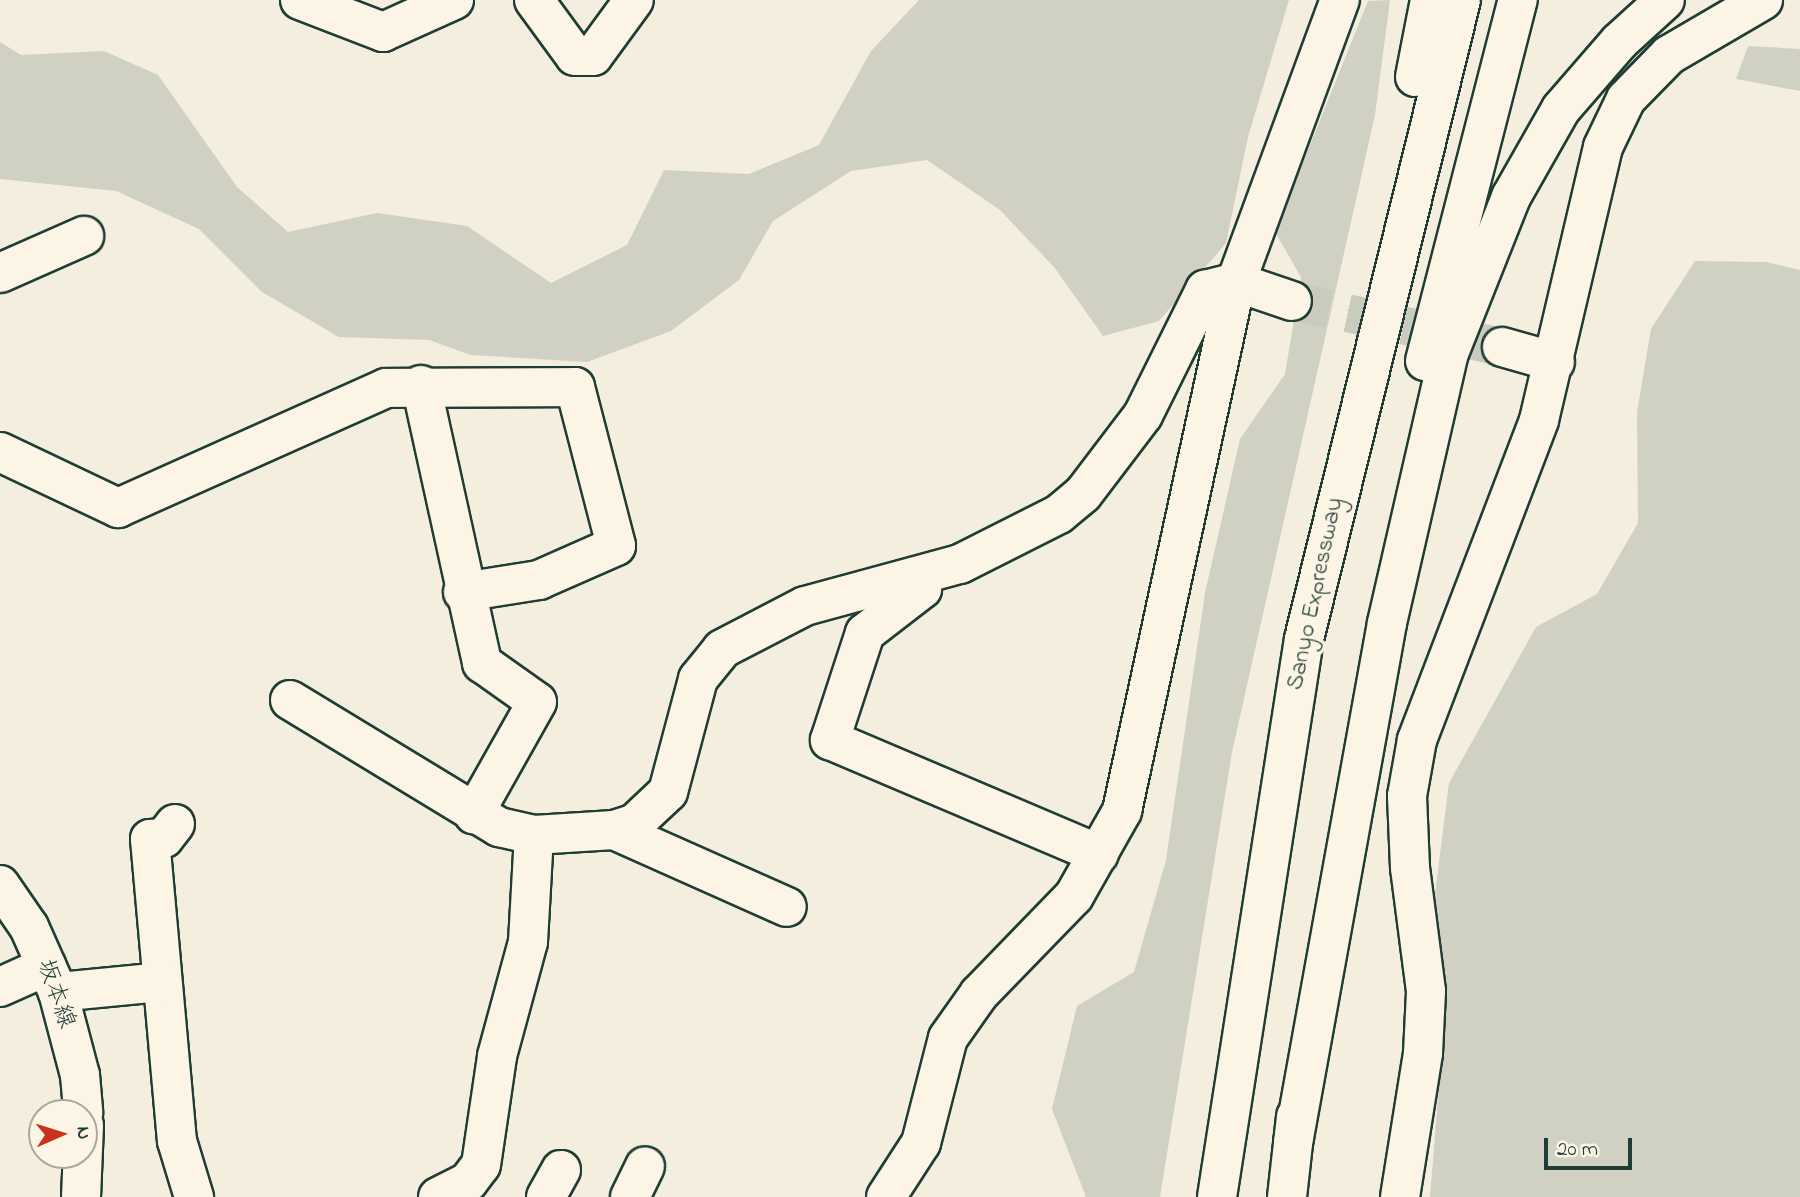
<!DOCTYPE html>
<meta charset="utf-8">
<style>
body{margin:0}
#map{position:relative;width:1800px;height:1197px;overflow:hidden;background:#f3eede;font-family:"Indie Flower","Klee One",sans-serif}
div>[style]{position:absolute}
[style*='--x']{left:calc(var(--x)*1px);top:calc(var(--y)*1px);width:calc(var(--w)*1px);rotate:calc(var(--a)*1deg)}
.green>*{inset:0;background:#d0d1c2}
.minor-tunnel>*{height:38px;margin-top:-19px;transform-origin:0;background:repeating-linear-gradient(90deg,#c9cbbc 0 38px,transparent 0 57px)}
.roads{filter:drop-shadow(2px 0 #1f3d34) drop-shadow(-2px 0 #1f3d34) drop-shadow(0 2px #1f3d34) drop-shadow(0 -2px #1f3d34)}
.minor>*{height:38px;margin:-19px;padding:0 19px;transform-origin:19px;border-radius:19px;background:#fcf5e5}
.highway>*{height:38px;margin:-19px;padding:0 19px;transform-origin:19px;border-radius:19px;background:#fcf5e5}
span{translate:-50% -50%;white-space:nowrap;text-align:center;line-height:1.15;-webkit-text-stroke:7px #fcf5e5;paint-order:stroke}
.street-label{font-size:24px;color:#1f3d34}
.north{position:absolute;left:28px;top:1099px;width:70px;height:70px;box-sizing:border-box;background:#fcf5e5;border:2px solid #a4ab9e;border-radius:50%;rotate:87deg;font-size:19px;font-weight:700;line-height:28px;text-align:center;color:#1f3d34}
.north::after{content:'';display:block;margin:auto;width:24px;height:32px;background:#c8321e;clip-path:polygon(50% 0,100% 100%,50% 72%,0 100%)}
.scale{position:absolute;left:1544px;top:1138px;width:88px;height:32px;box-sizing:border-box;border:4px solid #1f3d34;border-top:0;padding-left:9px;font-size:21px;line-height:24px;white-space:nowrap;color:#1f3d34;-webkit-text-stroke:5px #fcf5e5;paint-order:stroke}
</style>
<div id="map">
<div class="green">
<div style="clip-path:polygon(919px 0,1289px 0,1248px 137px,1226px 243px,1159px 321px,1103px 336px,1054px 267px,1000px 210px,927px 160px,851px 171px,773px 221px,739px 280px,671px 331px,587px 362px,471px 355px,429px 340px,339px 337px,262px 292px,199px 229px,116px 191px,0 179px,0 42px,21px 55px,104px 51px,158px 75px,237px 187px,288px 232px,377px 213px,467px 226px,551px 283px,627px 245px,664px 170px,749px 174px,819px 145px,871px 51px)"></div>
<div style="clip-path:polygon(1390px 0,1375px 115px,1232px 752px,1160px 1197px,1086px 1197px,1052px 1109px,1077px 1006px,1134px 972px,1166px 860px,1205px 593px,1240px 439px,1285px 374px,1301px 277px,1275px 232px,1368px 1px)"></div>
<div style="clip-path:polygon(1748px 46px,1800px 49px,1800px 91px,1736px 79px)"></div>
<div style="clip-path:polygon(1695px 261px,1766px 262px,1800px 270px,1800px 1197px,1430px 1197px,1445px 1012px,1435px 894px,1449px 783px,1536px 627px,1597px 594px,1638px 523px,1637px 412px,1651px 329px)"></div>
</div>
<div class="minor-tunnel">
<div style="--x:1292;--y:301;--w:215;--a:12.4"></div>
</div>
<div class="roads">
<div class="minor">
<div style="--x:300;--y:0;--w:89;--a:21.1"></div>
<div style="--x:383;--y:32;--w:78;--a:-24.3"></div>
<div style="--x:534;--y:0;--w:69;--a:53.8"></div>
<div style="--x:575;--y:56;--w:18;--a:0"></div>
<div style="--x:593;--y:56;--w:69;--a:-53.8"></div>
<div style="--x:0;--y:273;--w:92;--a:-23.8"></div>
<div style="--x:1502;--y:347;--w:55;--a:15.8"></div>
<div style="--x:421;--y:385;--w:285;--a:77.6"></div>
<div style="--x:482;--y:663;--w:67;--a:35.3"></div>
<div style="--x:537;--y:702;--w:129;--a:119.4"></div>
<div style="--x:0;--y:452;--w:131;--a:25.4"></div>
<div style="--x:118;--y:508;--w:294;--a:-24.1"></div>
<div style="--x:386;--y:388;--w:189;--a:-0.3"></div>
<div style="--x:575;--y:387;--w:164;--a:75.5"></div>
<div style="--x:616;--y:546;--w:84;--a:156.2"></div>
<div style="--x:539;--y:580;--w:77;--a:171"></div>
<div style="--x:923;--y:576;--w:13;--a:94"></div>
<div style="--x:922;--y:589;--w:72;--a:142.3"></div>
<div style="--x:865;--y:633;--w:113;--a:108.1"></div>
<div style="--x:830;--y:740;--w:292;--a:23"></div>
<div style="--x:290;--y:700;--w:245;--a:31.3"></div>
<div style="--x:499;--y:827;--w:36;--a:13"></div>
<div style="--x:534;--y:835;--w:80;--a:-3.6"></div>
<div style="--x:614;--y:830;--w:189;--a:24"></div>
<div style="--x:175;--y:824;--w:18;--a:128"></div>
<div style="--x:164;--y:838;--w:14;--a:176"></div>
<div style="--x:150;--y:839;--w:303;--a:84.9"></div>
<div style="--x:177;--y:1141;--w:59;--a:73.1"></div>
<div style="--x:614;--y:830;--w:22;--a:-18"></div>
<div style="--x:635;--y:823;--w:45;--a:-43.2"></div>
<div style="--x:668;--y:792;--w:117;--a:-75.1"></div>
<div style="--x:698;--y:679;--w:38;--a:-51"></div>
<div style="--x:722;--y:649;--w:93;--a:-27.4"></div>
<div style="--x:805;--y:606;--w:161;--a:-15.2"></div>
<div style="--x:960;--y:564;--w:111;--a:-26.8"></div>
<div style="--x:1059;--y:514;--w:31;--a:-40"></div>
<div style="--x:1083;--y:494;--w:99;--a:-52.8"></div>
<div style="--x:1143;--y:415;--w:140;--a:-63.6"></div>
<div style="--x:1205;--y:290;--w:32;--a:-14"></div>
<div style="--x:1236;--y:282;--w:59;--a:18.7"></div>
<div style="--x:0;--y:885;--w:51;--a:55.4"></div>
<div style="--x:29;--y:927;--w:71;--a:66"></div>
<div style="--x:58;--y:992;--w:86;--a:75.2"></div>
<div style="--x:80;--y:1075;--w:38;--a:85"></div>
<div style="--x:0;--y:987;--w:51;--a:-24.1"></div>
<div style="--x:58;--y:992;--w:104;--a:-5.5"></div>
<div style="--x:81;--y:1197;--w:72;--a:-87.6"></div>
<div style="--x:438;--y:1197;--w:34;--a:-27"></div>
<div style="--x:468;--y:1182;--w:21;--a:-53"></div>
<div style="--x:481;--y:1165;--w:110;--a:-81.6"></div>
<div style="--x:497;--y:1056;--w:118;--a:-74.8"></div>
<div style="--x:528;--y:942;--w:107;--a:-86.8"></div>
<div style="--x:546;--y:1197;--w:31;--a:-61"></div>
<div style="--x:630;--y:1197;--w:34;--a:-64"></div>
<div style="--x:886;--y:1197;--w:64;--a:-57.1"></div>
<div style="--x:921;--y:1143;--w:108;--a:-75.6"></div>
<div style="--x:948;--y:1038;--w:54;--a:-54.8"></div>
<div style="--x:979;--y:994;--w:136;--a:-45.9"></div>
<div style="--x:1074;--y:896;--w:98;--a:-60.5"></div>
<div style="--x:1122;--y:811;--w:541;--a:-77.84"></div>
<div style="--x:1236;--y:282;--w:301;--a:-69.8"></div>
<div style="--x:1400;--y:1197;--w:146;--a:-80.9"></div>
<div style="--x:1423;--y:1053;--w:62;--a:-87.2"></div>
<div style="--x:1426;--y:991;--w:124;--a:-97.4"></div>
<div style="--x:1410;--y:868;--w:72;--a:-92.4"></div>
<div style="--x:1407;--y:796;--w:57;--a:-79.9"></div>
<div style="--x:1417;--y:740;--w:342;--a:-69.1"></div>
<div style="--x:1539;--y:420;--w:280;--a:-76.8"></div>
<div style="--x:1603;--y:147;--w:53;--a:-64.4"></div>
<div style="--x:1626;--y:99;--w:62;--a:-45.7"></div>
<div style="--x:1669;--y:55;--w:109;--a:-30.3"></div>
</div>
<div class="highway">
<div style="--x:1415;--y:77;--w:78;--a:-79"></div>
<div style="--x:1425;--y:361;--w:373;--a:-75.6"></div>
<div style="--x:1293;--y:1143;--w:528;--a:-79.75"></div>
<div style="--x:1387;--y:623;--w:277;--a:-77.1"></div>
<div style="--x:1449;--y:353;--w:168;--a:-68.3"></div>
<div style="--x:1511;--y:197;--w:101;--a:-60.4"></div>
<div style="--x:1561;--y:109;--w:89;--a:-49.1"></div>
<div style="--x:1619;--y:42;--w:62;--a:-42.4"></div>
<div style="--x:1217;--y:1197;--w:565;--a:-81.14"></div>
<div style="--x:1304;--y:639;--w:658;--a:-76.2"></div>
<div style="--x:1287;--y:1197;--w:81;--a:-83.6"></div>
</div>
</div>
<div class="street-label">
<span style="left:1316px;top:594px;rotate:-78deg">Sanyo Expressway</span>
<span style="left:55px;top:994px;rotate:71deg">坂本線</span>
</div>
<div class="north">N</div>
<div class="scale">20 m</div>
</div>
